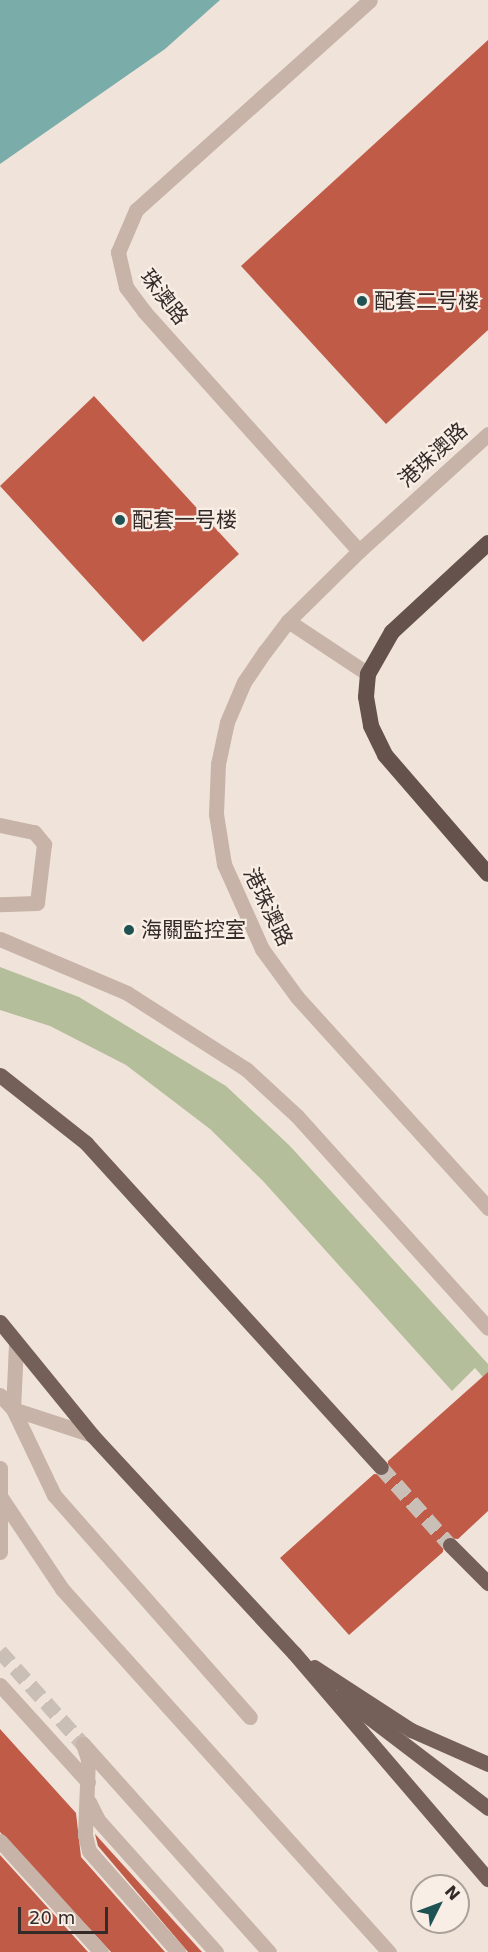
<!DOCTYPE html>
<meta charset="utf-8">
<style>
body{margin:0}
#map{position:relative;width:488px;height:1952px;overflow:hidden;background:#f0e4da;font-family:"DejaVu Sans","Noto Sans SC",sans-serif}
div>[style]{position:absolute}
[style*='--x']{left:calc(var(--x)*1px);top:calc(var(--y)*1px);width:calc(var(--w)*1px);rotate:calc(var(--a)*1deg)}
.green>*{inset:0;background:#b5be9b}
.water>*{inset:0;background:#7aacaa}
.building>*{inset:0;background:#c05b48}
.minor-tunnel>*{height:15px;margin-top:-7.5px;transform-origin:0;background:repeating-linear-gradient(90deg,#cabfb6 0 15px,transparent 0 23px)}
.primary-tunnel>*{height:15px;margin-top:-7.5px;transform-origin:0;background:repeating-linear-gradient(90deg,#cabfb6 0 15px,transparent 0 23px)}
.service>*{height:15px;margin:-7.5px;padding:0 7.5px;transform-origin:7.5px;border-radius:7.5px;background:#c7b3a7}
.minor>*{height:15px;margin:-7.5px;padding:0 7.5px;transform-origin:7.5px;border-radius:7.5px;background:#c7b3a7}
.primary>*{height:15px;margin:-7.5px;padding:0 7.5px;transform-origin:7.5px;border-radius:7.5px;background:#756059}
.trunk>*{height:16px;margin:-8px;padding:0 8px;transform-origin:8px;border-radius:8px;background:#65524c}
.minor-bridge>*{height:15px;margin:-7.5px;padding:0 7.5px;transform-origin:7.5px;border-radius:7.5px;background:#c7b3a7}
.dots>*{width:16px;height:16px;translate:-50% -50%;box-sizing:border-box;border:3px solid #f8eee6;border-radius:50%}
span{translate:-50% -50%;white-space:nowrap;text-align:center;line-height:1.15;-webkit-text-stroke:4.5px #f8eee6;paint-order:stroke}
.street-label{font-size:21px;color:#342a27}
.poi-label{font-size:21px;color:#342a27}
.left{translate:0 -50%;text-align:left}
.north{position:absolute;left:410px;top:1874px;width:60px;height:60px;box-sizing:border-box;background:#f8eee6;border:2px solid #aaa09a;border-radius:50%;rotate:48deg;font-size:16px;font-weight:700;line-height:24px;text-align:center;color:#342a27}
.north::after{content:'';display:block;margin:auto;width:21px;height:27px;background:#1f5353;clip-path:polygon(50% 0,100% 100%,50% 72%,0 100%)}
.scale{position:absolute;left:18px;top:1907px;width:90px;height:27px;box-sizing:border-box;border:3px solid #342a27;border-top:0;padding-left:8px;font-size:18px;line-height:21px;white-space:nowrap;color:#342a27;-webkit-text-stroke:4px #f8eee6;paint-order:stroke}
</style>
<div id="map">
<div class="green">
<div style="clip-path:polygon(0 967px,79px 997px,226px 1086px,290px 1146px,488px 1364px,488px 1383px,475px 1368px,452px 1391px,263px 1181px,210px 1129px,126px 1065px,50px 1026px,0 1010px)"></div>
</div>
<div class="water">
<div style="clip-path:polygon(0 0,220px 0,165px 49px,0 164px)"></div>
</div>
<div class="building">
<div style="clip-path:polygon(488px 40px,488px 330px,386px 424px,241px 266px)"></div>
<div style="clip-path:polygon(94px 396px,239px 554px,143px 642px,0 486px)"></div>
<div style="clip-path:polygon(488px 1372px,488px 1511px,458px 1539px,444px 1538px,443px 1552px,349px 1635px,280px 1558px,374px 1474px,387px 1475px,388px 1461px)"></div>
<div style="clip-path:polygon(0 1729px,76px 1813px,81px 1857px,165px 1952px,111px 1952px,0 1832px)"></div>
<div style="clip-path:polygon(95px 1834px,202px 1952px,188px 1952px,98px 1846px)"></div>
<div style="clip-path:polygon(0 1855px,88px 1952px,0 1952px)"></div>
</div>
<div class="minor-tunnel">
<div style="--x:0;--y:1651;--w:125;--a:48.3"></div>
</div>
<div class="primary-tunnel">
<div style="--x:381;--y:1467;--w:104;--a:48.5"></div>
</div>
<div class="service">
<div style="--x:288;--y:621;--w:96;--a:33.5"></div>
<div style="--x:0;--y:825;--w:35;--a:12"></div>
<div style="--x:34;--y:832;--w:16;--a:50"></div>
<div style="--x:44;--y:844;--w:59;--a:96.8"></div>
<div style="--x:37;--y:903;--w:37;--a:178"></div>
<div style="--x:16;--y:1344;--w:65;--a:92.6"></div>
<div style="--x:13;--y:1409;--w:95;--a:64.5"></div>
<div style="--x:54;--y:1495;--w:296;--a:48.6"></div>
<div style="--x:0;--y:1685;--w:131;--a:47.8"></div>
<div style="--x:83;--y:1744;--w:16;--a:72"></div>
<div style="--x:88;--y:1759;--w:76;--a:92.3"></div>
<div style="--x:85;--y:1835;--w:16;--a:76"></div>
<div style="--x:89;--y:1851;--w:135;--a:48.6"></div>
<div style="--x:89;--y:1802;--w:20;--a:63"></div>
<div style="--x:98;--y:1820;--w:177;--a:48.2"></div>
<div style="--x:0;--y:1841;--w:150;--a:47.7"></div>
</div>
<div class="minor">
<div style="--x:488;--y:434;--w:174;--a:137.8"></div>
<div style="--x:359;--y:551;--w:100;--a:135.4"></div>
<div style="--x:288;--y:621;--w:38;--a:127"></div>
<div style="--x:265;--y:651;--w:37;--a:124"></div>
<div style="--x:244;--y:682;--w:43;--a:113"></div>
<div style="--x:227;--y:722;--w:43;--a:102.1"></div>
<div style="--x:218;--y:764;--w:50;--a:92.3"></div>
<div style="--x:216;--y:814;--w:51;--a:80.9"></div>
<div style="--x:224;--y:864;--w:93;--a:65.9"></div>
<div style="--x:262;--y:949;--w:59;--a:53.9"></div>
<div style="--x:297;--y:997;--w:285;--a:47.8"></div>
<div style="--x:359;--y:551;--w:322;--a:-131.9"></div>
<div style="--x:144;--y:311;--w:30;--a:-127"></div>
<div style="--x:126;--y:287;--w:36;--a:-103"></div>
<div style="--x:118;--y:252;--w:46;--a:-66.8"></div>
<div style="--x:136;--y:210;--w:314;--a:-41.9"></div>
<div style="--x:0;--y:939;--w:138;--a:23"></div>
<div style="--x:127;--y:993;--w:141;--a:32.6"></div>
<div style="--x:246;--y:1069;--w:69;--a:42.7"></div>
<div style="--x:297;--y:1116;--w:285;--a:48"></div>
<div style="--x:0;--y:1395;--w:19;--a:47"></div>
<div style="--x:13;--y:1409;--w:83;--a:18.2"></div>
<div style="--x:0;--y:1496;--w:112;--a:56.3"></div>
<div style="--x:62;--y:1589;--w:489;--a:48"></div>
<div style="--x:83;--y:1744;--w:279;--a:48.2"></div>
</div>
<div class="primary">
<div style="--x:0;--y:1075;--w:110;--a:38.3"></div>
<div style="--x:86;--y:1143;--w:438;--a:47.7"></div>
<div style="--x:0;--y:1322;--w:146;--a:50.8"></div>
<div style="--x:92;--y:1435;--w:297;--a:47.2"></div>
<div style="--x:294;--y:1653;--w:298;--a:49.4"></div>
<div style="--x:450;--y:1545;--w:54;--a:45"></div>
<div style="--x:314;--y:1667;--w:116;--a:33"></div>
<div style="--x:411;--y:1730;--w:84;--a:23.8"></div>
<div style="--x:341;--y:1696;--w:185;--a:37.3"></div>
</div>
<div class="trunk">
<div style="--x:488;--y:543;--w:131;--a:137.2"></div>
<div style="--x:392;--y:632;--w:48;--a:119.7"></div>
<div style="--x:368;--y:674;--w:23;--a:95"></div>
<div style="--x:366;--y:697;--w:29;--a:80"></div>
<div style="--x:371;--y:726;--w:32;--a:64"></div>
<div style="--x:385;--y:755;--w:157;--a:49.1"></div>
</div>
<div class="minor-bridge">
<div style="--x:0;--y:1468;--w:84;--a:90"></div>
</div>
<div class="dots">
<div style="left:362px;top:301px;background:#1f5353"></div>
<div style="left:120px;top:520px;background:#1f5353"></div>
<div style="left:129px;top:930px;background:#1f5353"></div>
</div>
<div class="street-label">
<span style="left:164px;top:297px;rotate:52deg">珠澳路</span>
<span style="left:433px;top:455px;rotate:-42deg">港珠澳路</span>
<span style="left:268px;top:907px;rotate:64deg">港珠澳路</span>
</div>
<div class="poi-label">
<span class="left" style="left:374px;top:301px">配套二号楼</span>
<span class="left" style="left:132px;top:520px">配套一号楼</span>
<span class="left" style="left:141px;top:930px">海關監控室</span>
</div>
<div class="north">N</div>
<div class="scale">20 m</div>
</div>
